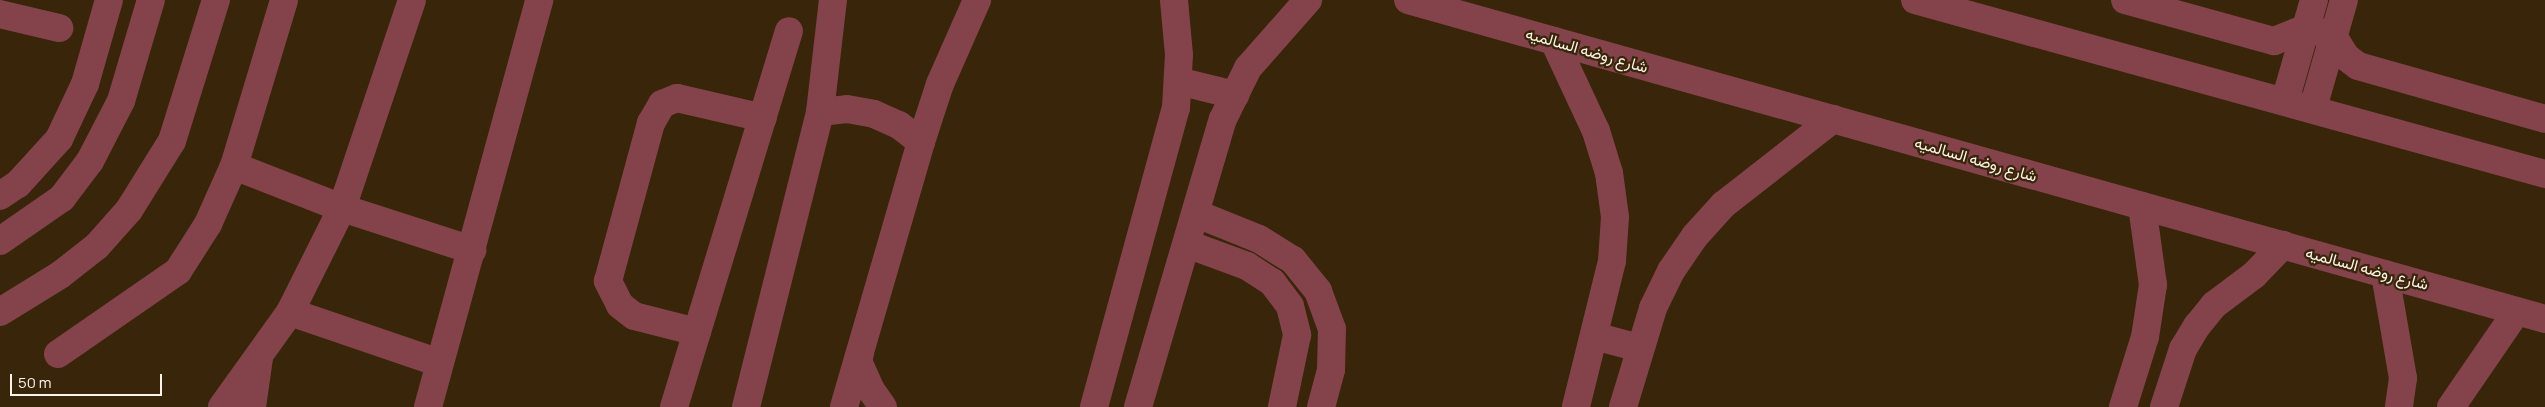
<!DOCTYPE html>
<meta charset="utf-8">
<style>
body{margin:0}
#map{position:relative;width:2545px;height:407px;overflow:hidden;background:#38250a;font-family:Manrope,Vazirmatn,sans-serif}
div>[style]{position:absolute}
[style*='--x']{left:calc(var(--x)*1px);top:calc(var(--y)*1px);width:calc(var(--w)*1px);rotate:calc(var(--a)*1deg)}
.minor>*{height:28px;margin:-14px;padding:0 14px;transform-origin:14px;border-radius:14px;background:#84434b}
span{translate:-50% -50%;white-space:nowrap;text-align:center;line-height:1.15;-webkit-text-stroke:4.5px #38250a;paint-order:stroke}
.street-label{font-size:16px;color:#fcf4e9}
.scale{position:absolute;left:10px;top:374px;width:152px;height:22px;box-sizing:border-box;border:2px solid #fcf4e9;border-top:0;padding-left:6px;font-size:15px;line-height:18px;white-space:nowrap;color:#fcf4e9;-webkit-text-stroke:4px #38250a;paint-order:stroke}
</style>
<div id="map">
<div class="minor">
<div style="--x:1408;--y:0;--w:1181;--a:15.67"></div>
<div style="--x:1915;--y:0;--w:654;--a:15.44"></div>
<div style="--x:2125;--y:0;--w:155;--a:15.4"></div>
<div style="--x:2274;--y:41;--w:35;--a:-22"></div>
<div style="--x:2306;--y:28;--w:28;--a:17"></div>
<div style="--x:2333;--y:36;--w:25;--a:58"></div>
<div style="--x:2346;--y:57;--w:15;--a:37"></div>
<div style="--x:2358;--y:66;--w:194;--a:15.8"></div>
<div style="--x:0;--y:14;--w:61;--a:13.3"></div>
<div style="--x:1554;--y:41;--w:99;--a:65"></div>
<div style="--x:1596;--y:131;--w:44;--a:72.8"></div>
<div style="--x:1609;--y:173;--w:44;--a:82.2"></div>
<div style="--x:1615;--y:217;--w:44;--a:93.9"></div>
<div style="--x:1612;--y:261;--w:150;--a:103.9"></div>
<div style="--x:1178;--y:81;--w:59;--a:13.8"></div>
<div style="--x:2285;--y:101;--w:105;--a:-74"></div>
<div style="--x:2313;--y:108;--w:112;--a:-74"></div>
<div style="--x:820;--y:112;--w:27;--a:-6"></div>
<div style="--x:847;--y:109;--w:27;--a:10"></div>
<div style="--x:874;--y:114;--w:27;--a:24"></div>
<div style="--x:899;--y:125;--w:28;--a:38"></div>
<div style="--x:234;--y:166;--w:116;--a:21.3"></div>
<div style="--x:342;--y:208;--w:137;--a:17.9"></div>
<div style="--x:0;--y:196;--w:22;--a:-34"></div>
<div style="--x:18;--y:184;--w:61;--a:-47.7"></div>
<div style="--x:59;--y:139;--w:61;--a:-64.7"></div>
<div style="--x:85;--y:84;--w:87;--a:-74.1"></div>
<div style="--x:1197;--y:214;--w:67;--a:22"></div>
<div style="--x:1259;--y:239;--w:40;--a:32"></div>
<div style="--x:1293;--y:260;--w:40;--a:51"></div>
<div style="--x:1318;--y:291;--w:40;--a:69.8"></div>
<div style="--x:1332;--y:329;--w:41;--a:91.4"></div>
<div style="--x:1331;--y:370;--w:38;--a:105"></div>
<div style="--x:0;--y:241;--w:75;--a:-34.7"></div>
<div style="--x:62;--y:198;--w:46;--a:-52.9"></div>
<div style="--x:90;--y:161;--w:68;--a:-62.7"></div>
<div style="--x:121;--y:101;--w:105;--a:-73.5"></div>
<div style="--x:1187;--y:244;--w:64;--a:20.1"></div>
<div style="--x:1247;--y:266;--w:30;--a:33"></div>
<div style="--x:1272;--y:282;--w:30;--a:53"></div>
<div style="--x:1290;--y:306;--w:30;--a:76"></div>
<div style="--x:1297;--y:335;--w:74;--a:101.8"></div>
<div style="--x:2385;--y:274;--w:106;--a:80.2"></div>
<div style="--x:2403;--y:378;--w:29;--a:98"></div>
<div style="--x:0;--y:312;--w:70;--a:-31.7"></div>
<div style="--x:60;--y:275;--w:47;--a:-38.1"></div>
<div style="--x:97;--y:246;--w:48;--a:-48.4"></div>
<div style="--x:129;--y:210;--w:81;--a:-58.1"></div>
<div style="--x:172;--y:141;--w:148;--a:-72.7"></div>
<div style="--x:290;--y:312;--w:116;--a:-63.4"></div>
<div style="--x:342;--y:208;--w:219;--a:-71.4"></div>
<div style="--x:697;--y:332;--w:65;--a:-165.7"></div>
<div style="--x:634;--y:316;--w:18;--a:-142"></div>
<div style="--x:620;--y:305;--w:27;--a:-117"></div>
<div style="--x:608;--y:281;--w:164;--a:-74.8"></div>
<div style="--x:651;--y:123;--w:22;--a:-60"></div>
<div style="--x:662;--y:104;--w:16;--a:-22"></div>
<div style="--x:677;--y:98;--w:88;--a:13.1"></div>
<div style="--x:1594;--y:336;--w:47;--a:14.9"></div>
<div style="--x:860;--y:353;--w:8;--a:104"></div>
<div style="--x:858;--y:361;--w:32;--a:66"></div>
<div style="--x:871;--y:390;--w:21;--a:55"></div>
<div style="--x:58;--y:354;--w:146;--a:-34.7"></div>
<div style="--x:178;--y:271;--w:56;--a:-57.4"></div>
<div style="--x:208;--y:224;--w:64;--a:-65.9"></div>
<div style="--x:234;--y:166;--w:173;--a:-73.2"></div>
<div style="--x:222;--y:407;--w:117;--a:-54.4"></div>
<div style="--x:290;--y:312;--w:158;--a:18.8"></div>
<div style="--x:252;--y:407;--w:49;--a:-81.9"></div>
<div style="--x:428;--y:407;--w:422;--a:-74.7"></div>
<div style="--x:674;--y:407;--w:393;--a:-73"></div>
<div style="--x:746;--y:407;--w:304;--a:-75.9"></div>
<div style="--x:820;--y:112;--w:113;--a:-83.4"></div>
<div style="--x:844;--y:407;--w:276;--a:-73.8"></div>
<div style="--x:921;--y:142;--w:61;--a:-71.9"></div>
<div style="--x:940;--y:84;--w:92;--a:-66.2"></div>
<div style="--x:1094;--y:407;--w:310;--a:-74.7"></div>
<div style="--x:1176;--y:108;--w:53;--a:-86.8"></div>
<div style="--x:1179;--y:55;--w:55;--a:-95.2"></div>
<div style="--x:1138;--y:407;--w:300;--a:-73.6"></div>
<div style="--x:1223;--y:119;--w:57;--a:-63.9"></div>
<div style="--x:1248;--y:68;--w:91;--a:-48.6"></div>
<div style="--x:1623;--y:407;--w:103;--a:-73.1"></div>
<div style="--x:1653;--y:308;--w:41;--a:-64.1"></div>
<div style="--x:1671;--y:271;--w:42;--a:-55.6"></div>
<div style="--x:1695;--y:236;--w:42;--a:-47.9"></div>
<div style="--x:1723;--y:205;--w:140;--a:-38"></div>
<div style="--x:2123;--y:407;--w:73;--a:-72.6"></div>
<div style="--x:2145;--y:337;--w:53;--a:-81.3"></div>
<div style="--x:2153;--y:285;--w:80;--a:-97.9"></div>
<div style="--x:2164;--y:407;--w:61;--a:-71.9"></div>
<div style="--x:2183;--y:349;--w:27;--a:-59"></div>
<div style="--x:2197;--y:326;--w:27;--a:-51"></div>
<div style="--x:2214;--y:305;--w:50;--a:-36.9"></div>
<div style="--x:2254;--y:275;--w:42;--a:-46"></div>
<div style="--x:2451;--y:407;--w:116;--a:-55.5"></div>
</div>
<div class="street-label">
<span style="left:1587px;top:50px;rotate:16deg">شارع روضه السالميه</span>
<span style="left:1976px;top:159px;rotate:16deg">شارع روضه السالميه</span>
<span style="left:2367px;top:268px;rotate:15deg">شارع روضه السالميه</span>
</div>
<div class="scale">50 m</div>
</div>
